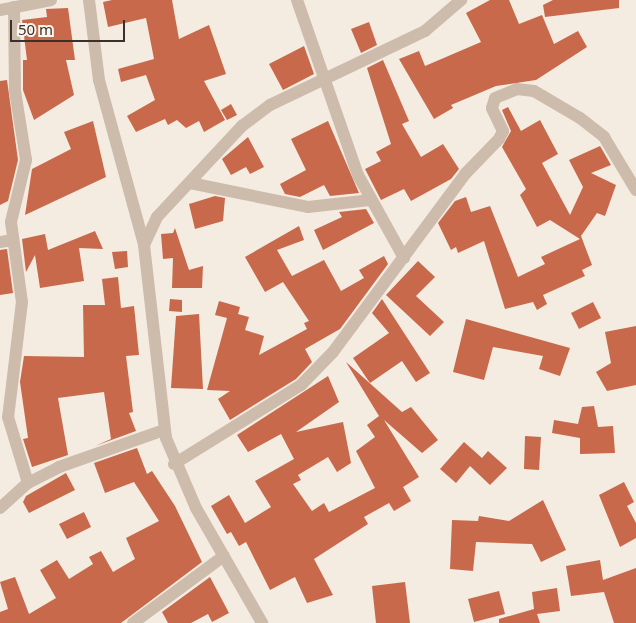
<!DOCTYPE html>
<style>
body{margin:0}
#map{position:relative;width:636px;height:623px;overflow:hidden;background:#f4ebe1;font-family:"Noto Sans",sans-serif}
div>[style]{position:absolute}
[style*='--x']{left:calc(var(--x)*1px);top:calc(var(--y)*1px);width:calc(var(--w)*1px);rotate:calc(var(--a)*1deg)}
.building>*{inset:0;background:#c8694b}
.minor>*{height:12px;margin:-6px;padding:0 6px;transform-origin:6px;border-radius:6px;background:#cdbbac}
.tertiary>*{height:12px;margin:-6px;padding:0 6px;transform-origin:6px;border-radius:6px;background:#cdbbac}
span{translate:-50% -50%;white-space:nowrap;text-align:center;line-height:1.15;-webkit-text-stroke:4.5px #fbf5ee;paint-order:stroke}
.scale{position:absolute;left:10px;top:20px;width:115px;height:22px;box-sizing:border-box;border:2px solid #3b302b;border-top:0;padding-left:6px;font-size:15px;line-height:18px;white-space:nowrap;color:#3b302b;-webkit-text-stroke:4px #fbf5ee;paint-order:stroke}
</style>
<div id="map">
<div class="building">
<div style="clip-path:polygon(112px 0,172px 0,179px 39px,209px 25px,226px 74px,204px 81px,225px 120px,204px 132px,199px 121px,186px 128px,177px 120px,168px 125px,165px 119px,136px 132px,127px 116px,155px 100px,146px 75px,121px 82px,118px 69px,154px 59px,146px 18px,108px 27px,103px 2px)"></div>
<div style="clip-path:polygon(490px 0,509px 0,519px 24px,542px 15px,554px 44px,578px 31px,587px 47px,536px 80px,496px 86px,451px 105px,453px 108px,434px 119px,399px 59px,419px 51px,425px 66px,481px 42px,466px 13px)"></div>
<div style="clip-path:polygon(553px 0,619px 0,619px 8px,545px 17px,543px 5px)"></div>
<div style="clip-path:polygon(68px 8px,75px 60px,66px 60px,74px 95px,34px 120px,23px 90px,23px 60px,27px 60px,22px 20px,47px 17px,46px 9px)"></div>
<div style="clip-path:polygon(369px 22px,377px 45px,361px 53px,351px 29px)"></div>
<div style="clip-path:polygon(304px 46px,314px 74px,283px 90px,269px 64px)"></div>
<div style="clip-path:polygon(383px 60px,409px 121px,402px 124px,421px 157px,443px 144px,459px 169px,451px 179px,411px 201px,404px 189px,381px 200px,365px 169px,381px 161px,376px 152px,391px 144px,367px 68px)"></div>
<div style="clip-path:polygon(7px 80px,18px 160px,8px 201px,0 205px,0 81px)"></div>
<div style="clip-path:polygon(231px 104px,237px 115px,227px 120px,221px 110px)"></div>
<div style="clip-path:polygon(508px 107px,521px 131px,540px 120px,558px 154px,542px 163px,570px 215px,583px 187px,569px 160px,600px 146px,611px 165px,591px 173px,616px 185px,605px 216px,597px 213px,581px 236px,592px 265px,582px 270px,585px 276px,543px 295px,547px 304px,537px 310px,533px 302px,505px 309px,484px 241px,458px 253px,456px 247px,451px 250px,438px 223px,455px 201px,466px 197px,471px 212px,490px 206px,518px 277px,545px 264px,541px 257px,580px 239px,550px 220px,537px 227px,520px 195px,526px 189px,502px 147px,511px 131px,502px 110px)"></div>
<div style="clip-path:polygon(93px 121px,106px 177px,25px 215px,32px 169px,71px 149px,64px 132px)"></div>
<div style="clip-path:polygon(328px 121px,359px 193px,330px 196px,324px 185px,300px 197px,285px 194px,280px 184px,306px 170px,291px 139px)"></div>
<div style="clip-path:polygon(248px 137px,264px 167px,250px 174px,246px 167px,231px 175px,222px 159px)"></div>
<div style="clip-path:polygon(215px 196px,225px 198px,223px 221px,195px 229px,189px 204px)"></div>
<div style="clip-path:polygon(366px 209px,374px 223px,323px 250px,314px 230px,342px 217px,339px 212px)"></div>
<div style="clip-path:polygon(299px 226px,304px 240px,277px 250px,292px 276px,324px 260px,341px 291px,364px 278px,359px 270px,384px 256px,388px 264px,340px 329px,305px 349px,312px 362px,296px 379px,230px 420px,218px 399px,230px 391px,207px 390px,227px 318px,215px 315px,219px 301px,240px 307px,238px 314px,249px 317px,245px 330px,264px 336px,259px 355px,307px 329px,304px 323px,309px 321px,283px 282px,265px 292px,245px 257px)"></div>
<div style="clip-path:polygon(175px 228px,189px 270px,203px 266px,202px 288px,172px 288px,173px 258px,163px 259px,161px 234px,173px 233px)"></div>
<div style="clip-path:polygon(95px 231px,103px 249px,79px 248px,84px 281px,40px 288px,35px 255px,26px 272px,22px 239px,45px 234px,48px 250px)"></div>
<div style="clip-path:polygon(7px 249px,13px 293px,0 295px,0 250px)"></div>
<div style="clip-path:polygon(127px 251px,128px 267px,115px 269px,112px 252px)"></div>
<div style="clip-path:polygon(418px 261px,435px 277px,416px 296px,444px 322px,430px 336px,386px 295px)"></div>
<div style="clip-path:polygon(118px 277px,121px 308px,134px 306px,139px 355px,126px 356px,133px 412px,129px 413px,136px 431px,95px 446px,111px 439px,104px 392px,58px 398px,68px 455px,32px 467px,23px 439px,28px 438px,20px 382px,24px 356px,84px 357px,83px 305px,105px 305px,102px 279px)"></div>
<div style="clip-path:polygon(170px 299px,182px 300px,182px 312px,169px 311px)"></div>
<div style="clip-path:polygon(382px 299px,430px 373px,416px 382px,402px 361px,370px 383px,353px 358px,389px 333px,372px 313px)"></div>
<div style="clip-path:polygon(593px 302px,601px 318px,579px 329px,571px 313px)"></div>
<div style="clip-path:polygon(199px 314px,203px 389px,171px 388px,176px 316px)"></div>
<div style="clip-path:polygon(466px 319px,570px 348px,560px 376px,539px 369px,543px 356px,493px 347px,484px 380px,453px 372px)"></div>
<div style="clip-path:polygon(636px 326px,636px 385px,607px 391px,596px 372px,611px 363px,605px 332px)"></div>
<div style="clip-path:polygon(346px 362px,402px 412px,411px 407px,438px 440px,422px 453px,384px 420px,419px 477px,403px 487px,411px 501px,394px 511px,389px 503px,364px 517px,368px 524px,314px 559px,333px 595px,307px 603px,295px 577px,270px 590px,246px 542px,239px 546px,231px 532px,227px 534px,211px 506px,229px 495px,245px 523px,271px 507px,255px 481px,294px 459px,281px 434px,248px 452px,237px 435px,328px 376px,339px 402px,296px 432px,343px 422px,351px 463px,337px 472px,328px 457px,298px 475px,301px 480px,293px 484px,312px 511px,324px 503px,329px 512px,375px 488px,356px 451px,375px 437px,367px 425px,379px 416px)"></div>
<div style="clip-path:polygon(594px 406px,598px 427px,613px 426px,615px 453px,580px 454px,580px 438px,552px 433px,554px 420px,578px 424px,582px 407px)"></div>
<div style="clip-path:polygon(525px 436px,541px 437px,539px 470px,524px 469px)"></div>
<div style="clip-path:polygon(464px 442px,482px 458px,488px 451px,507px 468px,490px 485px,470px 466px,456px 483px,440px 469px)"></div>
<div style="clip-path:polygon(137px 448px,147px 474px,152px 471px,175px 506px,202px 562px,121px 623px,0 623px,0 612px,8px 609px,0 582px,15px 577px,29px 614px,56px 598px,40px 570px,57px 560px,69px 579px,93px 564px,89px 557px,101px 551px,113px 572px,135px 559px,126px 538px,159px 521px,134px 482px,105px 493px,94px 463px)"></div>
<div style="clip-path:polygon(66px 473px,75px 490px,29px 513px,23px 502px,26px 496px)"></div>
<div style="clip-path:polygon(624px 482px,634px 502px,627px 506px,636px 523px,636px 538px,620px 547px,599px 495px)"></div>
<div style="clip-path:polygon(543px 500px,566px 550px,541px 562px,532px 544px,476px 542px,473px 571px,450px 569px,452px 520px,478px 521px,479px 516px,509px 521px)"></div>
<div style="clip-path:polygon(84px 512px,91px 527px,67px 539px,59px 524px)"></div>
<div style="clip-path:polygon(600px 560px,603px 580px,636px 568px,636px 623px,614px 623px,604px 592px,571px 596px,566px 566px)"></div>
<div style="clip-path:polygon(210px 577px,229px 613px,212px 622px,208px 614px,191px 623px,168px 623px,162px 612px)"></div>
<div style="clip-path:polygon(405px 582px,410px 623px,376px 623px,372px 586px)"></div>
<div style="clip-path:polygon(557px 588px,560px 611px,537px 614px,540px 623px,499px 623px,499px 619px,534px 609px,532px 592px)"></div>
<div style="clip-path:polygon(499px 591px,505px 614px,474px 622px,468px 599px)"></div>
</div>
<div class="minor">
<div style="--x:297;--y:0;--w:185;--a:70.8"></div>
<div style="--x:358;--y:175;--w:95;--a:61"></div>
<div style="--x:14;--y:7;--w:84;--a:89.3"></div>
<div style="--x:15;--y:91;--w:70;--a:80.9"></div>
<div style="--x:26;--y:160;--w:64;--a:103.6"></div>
<div style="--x:11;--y:222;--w:81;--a:82.2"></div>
<div style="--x:22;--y:302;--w:116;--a:96.9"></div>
<div style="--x:8;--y:417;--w:69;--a:73.1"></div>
<div style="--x:0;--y:10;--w:52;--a:-11.1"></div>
<div style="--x:190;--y:183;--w:120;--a:11.5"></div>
<div style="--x:308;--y:207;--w:62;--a:-6.4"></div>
<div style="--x:0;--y:242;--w:13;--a:-9"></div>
<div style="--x:144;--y:245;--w:31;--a:-65"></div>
<div style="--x:157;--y:217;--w:125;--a:-47"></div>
<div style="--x:242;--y:126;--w:35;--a:-37"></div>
<div style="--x:270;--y:105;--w:172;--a:-25.5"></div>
<div style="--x:425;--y:31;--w:48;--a:-40.7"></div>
<div style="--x:174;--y:464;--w:150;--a:-31.9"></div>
<div style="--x:301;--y:385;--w:46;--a:-45.9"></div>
<div style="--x:333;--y:352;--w:222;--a:-53.4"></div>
<div style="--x:465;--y:174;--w:49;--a:-45.8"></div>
<div style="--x:499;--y:139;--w:9;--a:-63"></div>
<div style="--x:503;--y:131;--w:25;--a:-116"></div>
<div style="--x:492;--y:108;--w:10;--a:-73"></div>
<div style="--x:495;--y:98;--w:24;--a:-22"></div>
<div style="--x:517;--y:89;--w:17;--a:7"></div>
<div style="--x:534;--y:91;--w:53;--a:30.4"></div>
<div style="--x:580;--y:118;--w:31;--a:38"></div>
<div style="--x:604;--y:137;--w:62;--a:58.9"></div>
<div style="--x:0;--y:508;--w:38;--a:-42"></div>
<div style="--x:28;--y:483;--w:35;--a:-27"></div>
<div style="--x:59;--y:467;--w:111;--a:-19.4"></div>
<div style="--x:133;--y:623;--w:113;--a:-36.4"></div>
</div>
<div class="tertiary">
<div style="--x:89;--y:0;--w:81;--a:82.9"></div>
<div style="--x:99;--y:80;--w:171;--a:74.7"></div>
<div style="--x:144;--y:245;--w:194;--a:83.5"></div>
<div style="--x:166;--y:438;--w:76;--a:66.8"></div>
<div style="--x:196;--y:508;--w:133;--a:60.1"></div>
</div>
<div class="scale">50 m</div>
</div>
